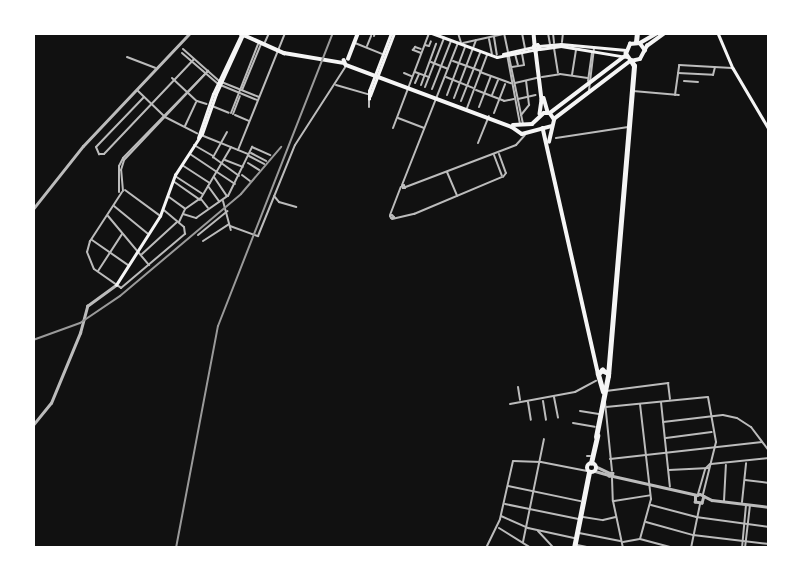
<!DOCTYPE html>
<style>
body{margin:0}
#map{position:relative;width:802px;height:581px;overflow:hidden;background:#111;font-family:Merriweather,serif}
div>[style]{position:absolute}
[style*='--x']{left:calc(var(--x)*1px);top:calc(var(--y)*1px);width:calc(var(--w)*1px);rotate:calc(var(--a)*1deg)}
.minor>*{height:2px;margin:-1px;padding:0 1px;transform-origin:1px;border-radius:1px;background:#bcbcbc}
.tertiary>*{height:2.5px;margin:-1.25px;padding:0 1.25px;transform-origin:1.25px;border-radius:1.25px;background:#bcbcbc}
.secondary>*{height:2.5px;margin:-1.25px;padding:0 1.25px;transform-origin:1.25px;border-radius:1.25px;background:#f5f5f5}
.primary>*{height:3.5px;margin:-1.75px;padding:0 1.75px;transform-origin:1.75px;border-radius:1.75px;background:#f5f5f5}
.trunk>*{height:4.5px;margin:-2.25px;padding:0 2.25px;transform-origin:2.25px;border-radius:2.25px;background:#f5f5f5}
.trunk>.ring{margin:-2.25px;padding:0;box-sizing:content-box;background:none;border:4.5px solid #f5f5f5;border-radius:50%}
.rail>*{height:2px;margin:-1px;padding:0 1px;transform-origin:1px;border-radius:1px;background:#9a9a9a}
span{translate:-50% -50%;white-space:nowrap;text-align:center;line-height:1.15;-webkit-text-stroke:6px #fff;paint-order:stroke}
.frame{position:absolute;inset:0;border:35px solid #fff;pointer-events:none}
</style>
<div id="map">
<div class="minor">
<div style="--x:458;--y:33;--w:10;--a:73"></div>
<div style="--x:504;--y:33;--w:93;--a:78.2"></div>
<div style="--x:522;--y:33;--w:15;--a:79"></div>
<div style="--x:548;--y:33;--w:11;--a:80"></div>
<div style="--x:553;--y:33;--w:10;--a:84"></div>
<div style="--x:374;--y:36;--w:3;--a:-72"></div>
<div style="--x:494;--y:37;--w:18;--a:81"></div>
<div style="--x:489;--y:39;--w:15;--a:79"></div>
<div style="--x:265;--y:42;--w:10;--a:-66"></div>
<div style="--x:562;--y:42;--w:9;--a:-84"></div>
<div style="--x:355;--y:43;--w:29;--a:22"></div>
<div style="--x:463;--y:43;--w:46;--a:-12.5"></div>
<div style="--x:425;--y:45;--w:4;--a:14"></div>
<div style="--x:429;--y:46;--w:5;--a:-68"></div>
<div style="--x:367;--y:46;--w:11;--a:-68"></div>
<div style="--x:554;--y:48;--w:25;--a:81"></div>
<div style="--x:183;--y:49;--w:48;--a:41.6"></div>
<div style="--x:219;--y:81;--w:43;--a:21.8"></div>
<div style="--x:182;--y:53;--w:48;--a:40.7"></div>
<div style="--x:218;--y:84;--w:42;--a:22.3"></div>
<div style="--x:421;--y:53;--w:9;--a:-159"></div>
<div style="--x:413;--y:50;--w:4;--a:-56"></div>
<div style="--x:415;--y:47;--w:6;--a:18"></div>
<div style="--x:507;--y:54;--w:71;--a:79.5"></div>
<div style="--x:515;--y:54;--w:11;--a:75"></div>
<div style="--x:127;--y:57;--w:30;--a:21"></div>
<div style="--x:453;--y:61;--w:30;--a:20"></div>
<div style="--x:431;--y:62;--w:18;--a:22"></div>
<div style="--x:512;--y:67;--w:12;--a:-9"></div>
<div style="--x:524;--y:65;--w:11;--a:-100"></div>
<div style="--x:415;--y:72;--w:15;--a:20"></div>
<div style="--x:480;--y:72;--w:33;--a:20"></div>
<div style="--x:404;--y:73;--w:8;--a:23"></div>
<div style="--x:678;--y:73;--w:35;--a:3"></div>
<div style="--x:713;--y:75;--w:8;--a:-76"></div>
<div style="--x:572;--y:75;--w:26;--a:-81"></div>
<div style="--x:446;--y:77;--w:29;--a:22"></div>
<div style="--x:542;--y:77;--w:18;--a:-9"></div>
<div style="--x:560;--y:74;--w:28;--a:8"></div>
<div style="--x:172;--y:78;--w:34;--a:43"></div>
<div style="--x:197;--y:101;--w:10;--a:17"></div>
<div style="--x:588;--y:81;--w:29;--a:-82"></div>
<div style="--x:684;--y:81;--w:14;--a:4"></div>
<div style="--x:415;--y:83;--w:10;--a:-66"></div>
<div style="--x:515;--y:83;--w:23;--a:-13"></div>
<div style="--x:336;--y:85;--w:33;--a:16"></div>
<div style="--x:421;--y:85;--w:44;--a:-69.9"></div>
<div style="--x:425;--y:87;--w:53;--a:-68.8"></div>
<div style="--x:432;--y:89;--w:52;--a:-68.4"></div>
<div style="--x:137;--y:90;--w:39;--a:44"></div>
<div style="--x:165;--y:117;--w:36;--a:27"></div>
<div style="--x:242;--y:90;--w:50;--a:-67.6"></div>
<div style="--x:476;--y:90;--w:30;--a:21"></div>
<div style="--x:504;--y:101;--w:10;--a:-11"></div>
<div style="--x:589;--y:90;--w:42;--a:-83.2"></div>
<div style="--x:633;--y:91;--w:46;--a:5"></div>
<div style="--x:447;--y:95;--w:51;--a:-69.4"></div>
<div style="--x:492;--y:95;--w:16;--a:-68"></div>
<div style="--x:675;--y:95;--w:30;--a:-82"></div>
<div style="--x:679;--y:65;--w:53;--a:3.2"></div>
<div style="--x:144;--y:97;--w:69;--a:133.8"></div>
<div style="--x:96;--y:147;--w:8;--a:67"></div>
<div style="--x:99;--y:154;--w:5;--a:0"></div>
<div style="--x:104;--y:154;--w:131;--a:-46.5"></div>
<div style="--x:454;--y:98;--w:62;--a:-69.2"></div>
<div style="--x:518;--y:99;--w:18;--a:-13"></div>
<div style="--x:461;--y:101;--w:52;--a:-68.4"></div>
<div style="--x:212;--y:106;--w:18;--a:22"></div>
<div style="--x:369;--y:107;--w:7;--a:-90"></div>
<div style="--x:479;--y:107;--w:33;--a:-69"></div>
<div style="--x:467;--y:108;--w:57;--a:-69.3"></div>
<div style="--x:231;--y:113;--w:74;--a:-68.6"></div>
<div style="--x:494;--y:113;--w:31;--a:-69"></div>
<div style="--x:233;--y:114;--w:19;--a:-69"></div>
<div style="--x:235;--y:115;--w:15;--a:23"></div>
<div style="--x:521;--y:115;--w:13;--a:-51"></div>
<div style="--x:529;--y:105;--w:24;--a:-97"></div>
<div style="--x:398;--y:118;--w:28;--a:21"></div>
<div style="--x:185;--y:126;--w:26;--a:-65"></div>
<div style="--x:393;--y:128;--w:102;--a:-69.2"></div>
<div style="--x:227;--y:132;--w:29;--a:119"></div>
<div style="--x:213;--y:157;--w:32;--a:36"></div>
<div style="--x:201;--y:135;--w:51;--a:22"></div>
<div style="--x:556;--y:138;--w:73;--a:-8.7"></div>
<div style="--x:478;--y:143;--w:29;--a:-68"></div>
<div style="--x:194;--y:145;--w:22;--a:30"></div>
<div style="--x:238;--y:150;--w:126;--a:-68.1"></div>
<div style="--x:251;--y:153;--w:17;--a:28"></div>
<div style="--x:190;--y:154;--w:54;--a:33.7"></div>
<div style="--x:499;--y:154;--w:20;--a:70"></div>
<div style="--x:506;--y:173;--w:5;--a:127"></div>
<div style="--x:494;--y:155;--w:22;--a:69"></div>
<div style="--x:249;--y:156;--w:17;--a:28"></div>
<div style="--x:225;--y:160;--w:19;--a:21"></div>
<div style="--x:248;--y:163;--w:13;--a:32"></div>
<div style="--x:182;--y:165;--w:33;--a:33"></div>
<div style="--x:447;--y:172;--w:26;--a:67"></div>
<div style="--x:242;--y:175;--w:10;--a:37"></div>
<div style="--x:175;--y:176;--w:33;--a:33"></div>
<div style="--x:214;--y:177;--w:23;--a:56"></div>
<div style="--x:173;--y:181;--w:33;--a:35"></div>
<div style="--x:402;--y:185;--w:153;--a:-68.5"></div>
<div style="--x:404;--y:185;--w:3;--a:72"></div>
<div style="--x:405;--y:188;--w:2;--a:180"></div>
<div style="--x:403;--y:188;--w:2;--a:-117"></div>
<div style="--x:402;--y:186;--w:2;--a:-27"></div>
<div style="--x:208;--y:186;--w:19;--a:54"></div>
<div style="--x:403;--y:188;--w:121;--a:-20.8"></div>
<div style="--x:516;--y:145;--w:13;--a:-48"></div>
<div style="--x:125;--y:190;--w:42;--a:36.3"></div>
<div style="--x:123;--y:191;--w:21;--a:-95"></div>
<div style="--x:121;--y:170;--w:10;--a:-73"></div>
<div style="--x:124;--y:160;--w:121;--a:-46.7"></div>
<div style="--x:119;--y:192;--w:26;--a:-90"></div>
<div style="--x:119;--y:166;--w:9;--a:-63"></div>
<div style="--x:123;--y:158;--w:122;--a:-45.7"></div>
<div style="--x:122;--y:192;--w:59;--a:123.1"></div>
<div style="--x:90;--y:241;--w:11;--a:105"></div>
<div style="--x:87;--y:252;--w:18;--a:68"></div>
<div style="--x:94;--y:269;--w:33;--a:35"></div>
<div style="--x:121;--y:288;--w:84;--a:-40.2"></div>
<div style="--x:185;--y:234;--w:7;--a:-98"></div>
<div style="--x:184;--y:227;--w:26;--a:-140"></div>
<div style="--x:274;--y:196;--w:8;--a:50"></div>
<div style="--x:279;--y:202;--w:18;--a:16"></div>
<div style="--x:169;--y:197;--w:19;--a:36"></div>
<div style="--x:201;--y:199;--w:11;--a:52"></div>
<div style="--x:223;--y:201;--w:30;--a:75"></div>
<div style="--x:114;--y:206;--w:43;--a:39.3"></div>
<div style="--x:183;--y:214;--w:14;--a:17"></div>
<div style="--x:196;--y:218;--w:39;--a:-35"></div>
<div style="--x:228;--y:196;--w:55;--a:-63.9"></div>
<div style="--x:252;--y:147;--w:20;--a:24"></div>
<div style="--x:390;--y:215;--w:30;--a:-69"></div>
<div style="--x:392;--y:215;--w:3;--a:45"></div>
<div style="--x:394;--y:217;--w:3;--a:162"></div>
<div style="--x:391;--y:218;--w:2;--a:-117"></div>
<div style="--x:390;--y:216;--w:2;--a:-27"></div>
<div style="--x:108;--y:216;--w:64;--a:50.1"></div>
<div style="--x:392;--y:219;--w:23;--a:-13"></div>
<div style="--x:414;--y:214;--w:95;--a:-22.8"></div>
<div style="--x:179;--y:222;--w:14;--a:-65"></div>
<div style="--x:185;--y:209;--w:19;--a:-35"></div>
<div style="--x:201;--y:198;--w:59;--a:-59.5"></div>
<div style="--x:230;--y:226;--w:30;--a:20"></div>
<div style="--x:258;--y:236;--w:98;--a:-67.9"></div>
<div style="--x:295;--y:145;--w:94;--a:-57.2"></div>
<div style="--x:198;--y:235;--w:38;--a:-39"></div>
<div style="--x:92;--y:240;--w:44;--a:34.8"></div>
<div style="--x:203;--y:241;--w:31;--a:-33"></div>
<div style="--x:142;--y:254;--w:47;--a:-42.4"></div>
<div style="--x:98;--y:271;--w:44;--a:-57"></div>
<div style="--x:518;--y:387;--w:13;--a:81"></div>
<div style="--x:606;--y:391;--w:63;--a:-7.4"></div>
<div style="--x:668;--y:383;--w:16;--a:83"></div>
<div style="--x:554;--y:397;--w:21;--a:79"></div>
<div style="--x:543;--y:401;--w:19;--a:81"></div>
<div style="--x:528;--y:402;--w:18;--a:81"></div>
<div style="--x:605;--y:402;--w:69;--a:84.2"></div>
<div style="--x:661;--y:402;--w:85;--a:84"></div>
<div style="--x:510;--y:404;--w:66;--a:-10.5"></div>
<div style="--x:575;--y:392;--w:24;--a:-28"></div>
<div style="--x:640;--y:404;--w:96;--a:83.4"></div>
<div style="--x:651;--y:499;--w:41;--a:105.4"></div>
<div style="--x:606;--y:407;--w:102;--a:-5.6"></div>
<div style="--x:708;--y:397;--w:46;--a:79.9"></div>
<div style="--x:716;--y:442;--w:54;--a:104"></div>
<div style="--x:580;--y:411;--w:19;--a:9"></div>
<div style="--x:663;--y:422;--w:60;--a:-6.7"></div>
<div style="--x:723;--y:415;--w:14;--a:12"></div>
<div style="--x:737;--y:418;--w:17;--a:33"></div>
<div style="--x:751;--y:427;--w:30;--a:53"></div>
<div style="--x:573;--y:423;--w:22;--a:10"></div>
<div style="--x:666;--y:438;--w:46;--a:-7.4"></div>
<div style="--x:587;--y:456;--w:3;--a:0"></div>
<div style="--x:610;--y:459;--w:153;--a:-6.4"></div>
<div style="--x:711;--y:464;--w:58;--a:-5.9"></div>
<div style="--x:669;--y:470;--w:40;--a:-2.9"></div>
<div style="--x:612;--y:478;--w:23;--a:88"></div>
<div style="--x:613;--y:501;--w:48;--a:78"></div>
<div style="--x:745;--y:480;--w:24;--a:7"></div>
<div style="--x:508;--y:486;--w:74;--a:11.8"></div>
<div style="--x:698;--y:494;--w:26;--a:-74"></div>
<div style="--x:705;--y:469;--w:7;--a:-45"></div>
<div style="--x:614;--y:501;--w:36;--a:-9"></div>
<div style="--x:724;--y:501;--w:36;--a:-87"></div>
<div style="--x:742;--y:502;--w:39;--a:-84"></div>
<div style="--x:505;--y:504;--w:75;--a:11.6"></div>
<div style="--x:651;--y:505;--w:47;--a:14.9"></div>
<div style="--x:696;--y:517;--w:74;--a:7.8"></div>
<div style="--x:501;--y:516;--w:30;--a:24"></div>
<div style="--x:528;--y:528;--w:47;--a:12.3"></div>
<div style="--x:583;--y:517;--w:20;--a:9"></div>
<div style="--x:603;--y:520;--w:13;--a:-13"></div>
<div style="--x:646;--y:522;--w:49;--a:15.5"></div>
<div style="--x:693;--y:535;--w:77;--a:6.8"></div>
<div style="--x:499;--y:528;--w:38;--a:32"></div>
<div style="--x:538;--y:531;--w:23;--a:47"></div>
<div style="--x:579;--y:533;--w:42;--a:11"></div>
<div style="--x:523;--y:542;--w:105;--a:-78.5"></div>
<div style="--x:623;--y:542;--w:17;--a:-10"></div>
<div style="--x:640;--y:539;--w:34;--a:15"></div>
<div style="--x:577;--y:545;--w:15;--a:11"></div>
<div style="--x:486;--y:548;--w:32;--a:-64"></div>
<div style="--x:500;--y:519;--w:59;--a:-77.4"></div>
<div style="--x:513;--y:461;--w:28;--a:2"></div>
<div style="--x:541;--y:462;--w:47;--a:11.1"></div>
<div style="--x:691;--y:548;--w:45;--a:-78.4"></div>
<div style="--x:742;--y:548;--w:43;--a:-84.7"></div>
<div style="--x:745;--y:548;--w:43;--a:-83.4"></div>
</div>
<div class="tertiary">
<div style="--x:33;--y:209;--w:80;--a:-51.6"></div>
<div style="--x:83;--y:146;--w:156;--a:-46.6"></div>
<div style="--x:33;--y:425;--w:28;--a:-51"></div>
<div style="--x:51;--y:403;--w:76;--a:-67.5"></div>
<div style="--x:80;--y:333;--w:28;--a:-75"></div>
<div style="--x:87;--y:306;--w:36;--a:-36"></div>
<div style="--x:597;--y:467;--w:14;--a:25"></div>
<div style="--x:595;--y:471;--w:15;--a:16"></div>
<div style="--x:610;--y:473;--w:3;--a:0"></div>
<div style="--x:613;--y:473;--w:3;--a:108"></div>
<div style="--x:612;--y:476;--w:3;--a:180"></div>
<div style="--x:609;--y:476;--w:3;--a:-72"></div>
<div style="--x:613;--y:476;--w:86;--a:12.7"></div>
<div style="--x:704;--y:496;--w:7;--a:106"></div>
<div style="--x:702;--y:503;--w:7;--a:-172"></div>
<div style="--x:695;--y:502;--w:6;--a:-90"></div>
<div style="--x:695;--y:496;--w:5;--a:-22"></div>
<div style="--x:700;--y:494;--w:13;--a:27"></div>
<div style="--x:712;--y:500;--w:57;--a:7"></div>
</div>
<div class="secondary">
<div style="--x:432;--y:33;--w:69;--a:20.3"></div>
<div style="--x:497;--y:57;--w:38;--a:-11"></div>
<div style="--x:718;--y:33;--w:38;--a:67"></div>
<div style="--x:733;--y:68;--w:71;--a:59.5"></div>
<div style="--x:539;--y:46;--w:22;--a:-5"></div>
<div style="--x:561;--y:44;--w:65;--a:5.3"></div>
<div style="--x:540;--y:49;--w:21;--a:-8"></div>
<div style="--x:561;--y:46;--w:67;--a:9.5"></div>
<div style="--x:503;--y:54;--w:31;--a:-13"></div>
<div style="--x:370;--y:96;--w:67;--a:-69.1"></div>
<div style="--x:369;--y:99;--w:8;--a:-90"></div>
<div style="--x:369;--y:91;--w:62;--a:-69.2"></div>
<div style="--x:202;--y:134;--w:42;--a:-70.7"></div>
<div style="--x:216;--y:94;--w:63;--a:-65.5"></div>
<div style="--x:198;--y:138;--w:46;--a:-71.2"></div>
<div style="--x:213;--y:94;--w:65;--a:-64.6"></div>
<div style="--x:116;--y:285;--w:82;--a:-57.5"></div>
<div style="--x:160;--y:216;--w:44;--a:-69.9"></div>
<div style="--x:175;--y:175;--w:48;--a:-57"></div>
</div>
<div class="primary">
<div style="--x:240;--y:33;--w:4;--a:45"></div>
<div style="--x:243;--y:36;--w:6;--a:-31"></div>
<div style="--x:534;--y:33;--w:12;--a:85"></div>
<div style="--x:246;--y:36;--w:42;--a:24.1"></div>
<div style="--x:284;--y:53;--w:61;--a:9.5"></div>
<div style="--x:640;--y:43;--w:20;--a:-30"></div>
<div style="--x:538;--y:45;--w:4;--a:63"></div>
<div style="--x:540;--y:49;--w:5;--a:158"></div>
<div style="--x:535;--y:51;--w:4;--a:-104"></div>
<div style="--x:534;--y:47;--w:4;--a:-27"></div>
<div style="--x:536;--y:51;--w:49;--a:83"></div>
<div style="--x:542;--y:100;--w:14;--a:98"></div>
<div style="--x:348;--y:59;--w:28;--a:-69"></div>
<div style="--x:344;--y:60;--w:5;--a:68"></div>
<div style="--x:346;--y:65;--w:177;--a:20.5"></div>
<div style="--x:512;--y:127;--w:12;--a:35"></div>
<div style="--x:522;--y:134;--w:30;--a:-15"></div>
<div style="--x:631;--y:61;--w:9;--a:-13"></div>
<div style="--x:640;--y:59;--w:15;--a:-62"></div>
<div style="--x:647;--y:46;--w:22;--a:-36"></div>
<div style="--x:631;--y:61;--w:9;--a:-126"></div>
<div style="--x:626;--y:54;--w:11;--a:-68"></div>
<div style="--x:630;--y:44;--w:10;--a:-6"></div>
<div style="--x:640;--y:43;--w:9;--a:54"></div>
<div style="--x:544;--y:98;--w:15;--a:74"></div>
<div style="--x:550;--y:113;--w:96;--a:-37.3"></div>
<div style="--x:554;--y:119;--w:96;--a:-37.3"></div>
<div style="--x:513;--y:125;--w:19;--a:-3"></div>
<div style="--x:532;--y:124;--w:16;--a:-43"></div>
<div style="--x:544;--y:113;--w:6;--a:0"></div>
<div style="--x:550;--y:113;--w:7;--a:56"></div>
<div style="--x:543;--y:128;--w:251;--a:77.3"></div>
<div style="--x:549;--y:142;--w:23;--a:-77"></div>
</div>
<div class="trunk">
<div style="--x:636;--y:42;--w:9;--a:-84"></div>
<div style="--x:603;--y:392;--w:19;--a:-106"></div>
<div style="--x:598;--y:374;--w:6;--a:-45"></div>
<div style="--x:602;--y:370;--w:7;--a:27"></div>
<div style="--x:596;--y:437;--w:62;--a:-78.9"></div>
<div style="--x:608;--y:376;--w:311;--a:-85.2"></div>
<div style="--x:634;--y:66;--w:6;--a:-121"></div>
<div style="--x:591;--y:463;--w:28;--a:-77"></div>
<div class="ring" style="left:587px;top:463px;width:5.5px;height:5.5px"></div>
<div style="--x:574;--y:548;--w:77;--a:-78.8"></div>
</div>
<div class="rail">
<div style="--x:33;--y:340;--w:50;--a:-19.9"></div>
<div style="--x:80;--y:323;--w:48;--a:-34"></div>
<div style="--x:120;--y:296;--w:158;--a:-40.1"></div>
<div style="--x:241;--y:194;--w:62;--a:-49.6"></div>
<div style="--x:176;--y:548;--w:226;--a:-79.3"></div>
<div style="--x:218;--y:326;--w:315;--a:-68.6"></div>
</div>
<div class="frame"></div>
</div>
